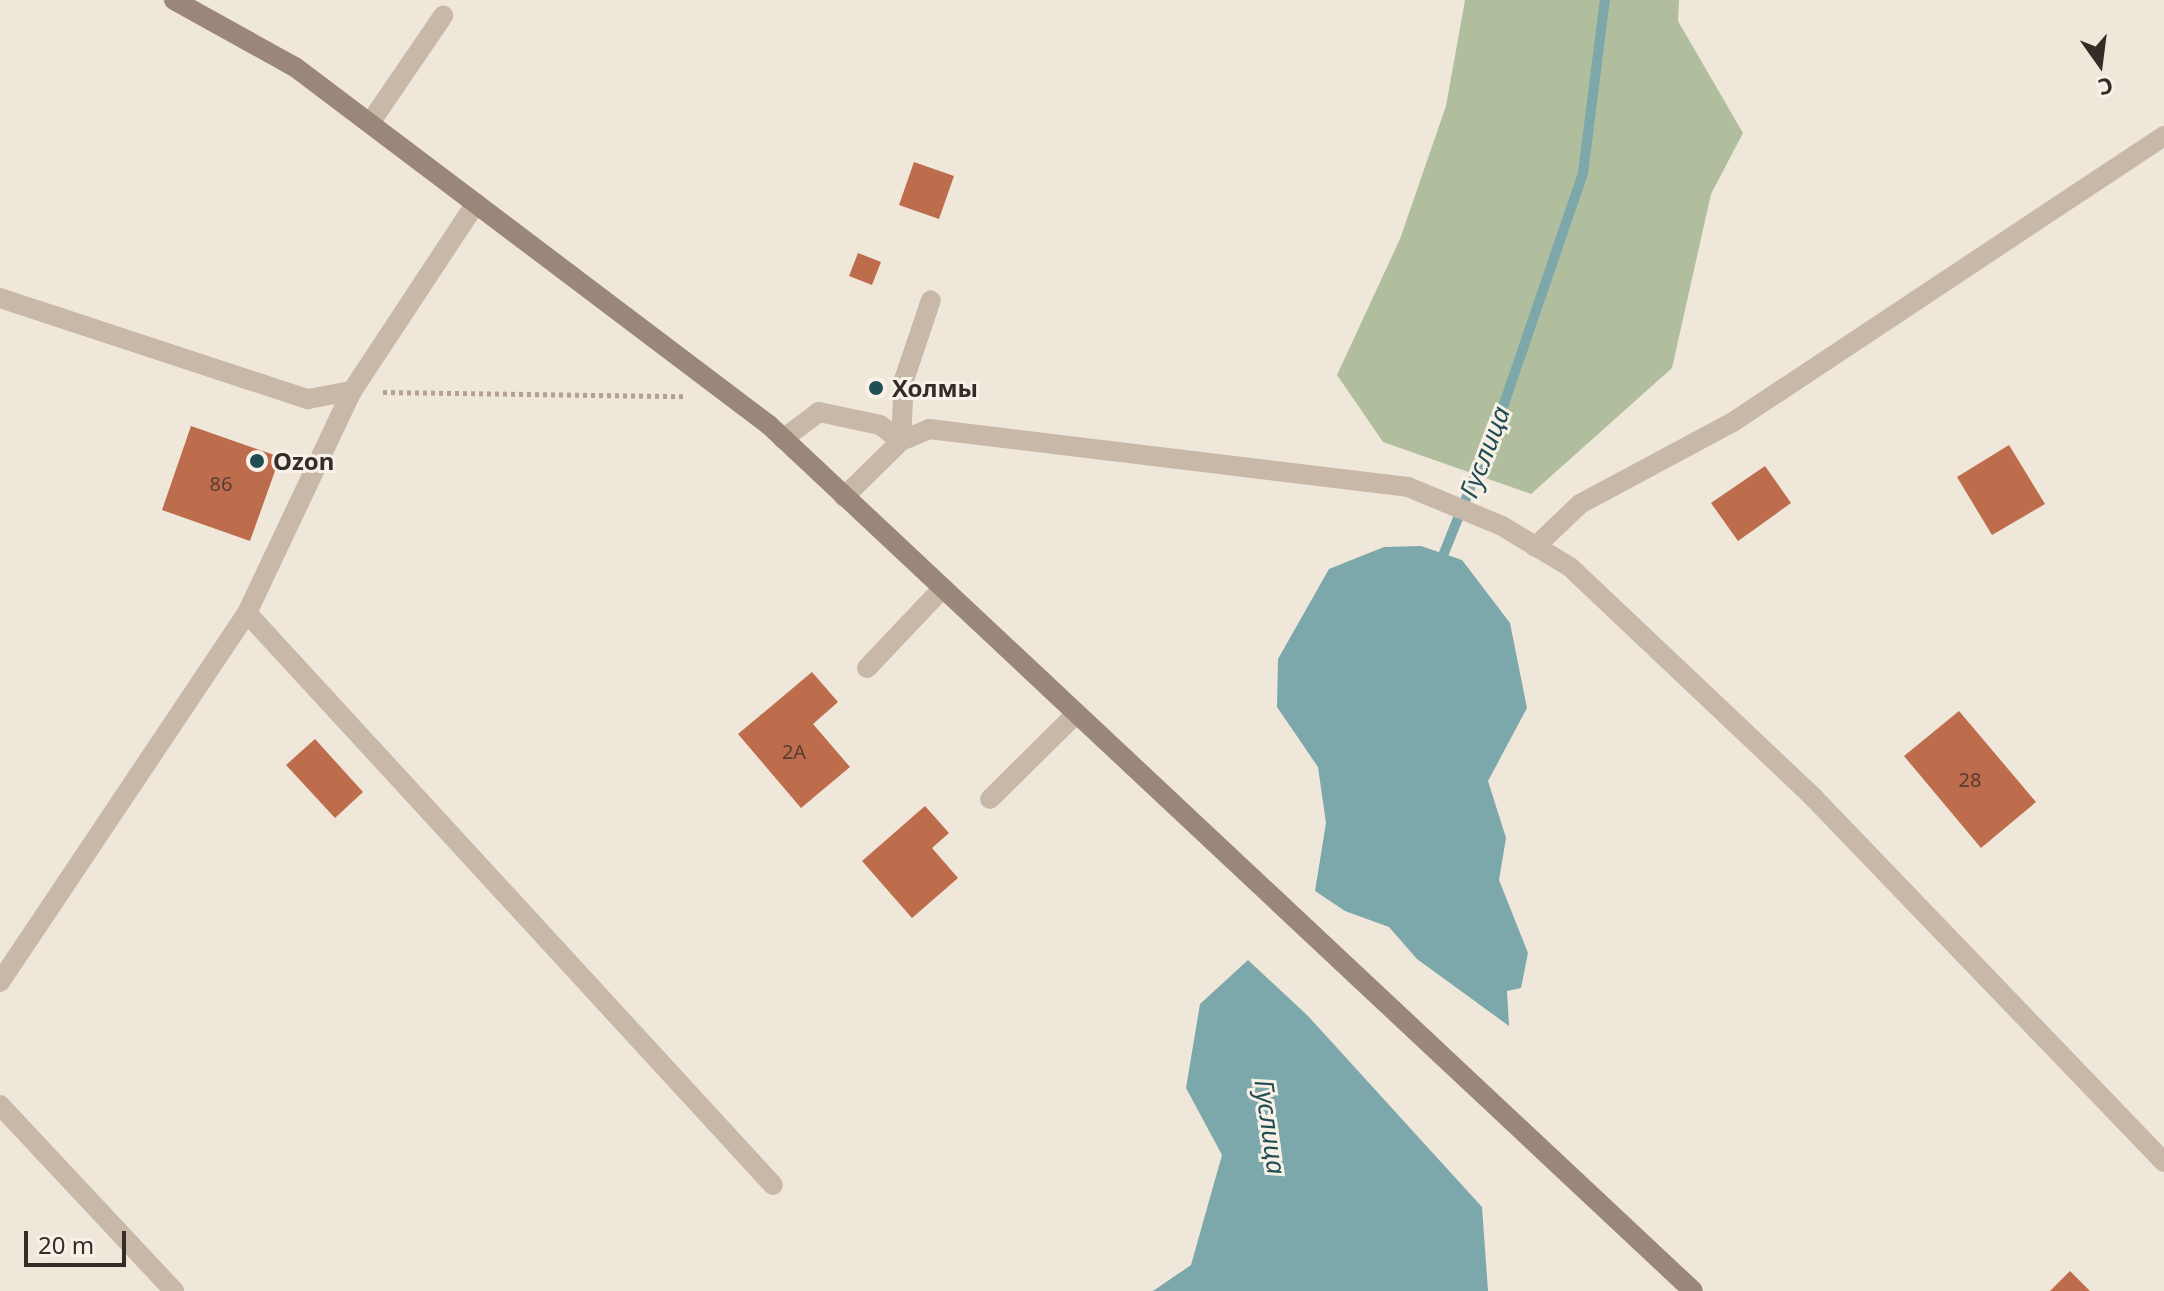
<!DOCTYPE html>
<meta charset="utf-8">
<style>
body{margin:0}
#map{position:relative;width:2164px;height:1291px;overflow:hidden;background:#f0e7db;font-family:"Noto Sans",sans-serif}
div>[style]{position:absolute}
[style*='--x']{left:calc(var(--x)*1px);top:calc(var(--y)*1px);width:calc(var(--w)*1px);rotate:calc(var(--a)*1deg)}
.green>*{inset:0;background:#b1be9d}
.water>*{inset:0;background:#7ca7ab}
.stream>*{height:10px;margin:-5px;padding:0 5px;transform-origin:5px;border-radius:5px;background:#7ca7ab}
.building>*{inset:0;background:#bd6c4c}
.path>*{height:5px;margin-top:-2.5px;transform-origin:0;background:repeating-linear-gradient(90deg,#b3a293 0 4px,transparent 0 8px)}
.service>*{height:20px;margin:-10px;padding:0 10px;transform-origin:10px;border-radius:10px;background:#c7b8a8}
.minor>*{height:20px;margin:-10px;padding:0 10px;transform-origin:10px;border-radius:10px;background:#c7b8a8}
.secondary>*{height:20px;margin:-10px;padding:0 10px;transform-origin:10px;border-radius:10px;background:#9b877a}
.dots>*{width:22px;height:22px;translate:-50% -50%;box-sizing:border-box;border:4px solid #f8f1e7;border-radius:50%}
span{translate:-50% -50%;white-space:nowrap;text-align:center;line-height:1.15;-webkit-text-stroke:6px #f8f1e7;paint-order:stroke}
.number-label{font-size:20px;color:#573c31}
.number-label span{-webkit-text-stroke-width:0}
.poi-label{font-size:24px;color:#352c28;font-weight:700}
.left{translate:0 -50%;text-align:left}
.water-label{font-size:26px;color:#204e53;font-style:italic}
.north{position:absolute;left:2060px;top:24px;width:80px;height:80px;-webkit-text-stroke:6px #f8f1e7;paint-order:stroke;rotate:166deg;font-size:22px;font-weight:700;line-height:32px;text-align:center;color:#352c28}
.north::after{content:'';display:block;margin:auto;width:28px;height:36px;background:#352c28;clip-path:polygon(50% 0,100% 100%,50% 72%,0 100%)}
.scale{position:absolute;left:24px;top:1231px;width:102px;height:36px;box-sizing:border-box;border:4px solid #352c28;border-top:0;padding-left:10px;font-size:24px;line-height:28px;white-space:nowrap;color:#352c28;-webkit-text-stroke:6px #f8f1e7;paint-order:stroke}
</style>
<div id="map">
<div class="green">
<div style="clip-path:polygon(1465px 0,1679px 0,1678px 21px,1743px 133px,1711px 194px,1672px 368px,1531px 494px,1383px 442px,1337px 375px,1400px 239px,1446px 106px)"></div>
</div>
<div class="water">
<div style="clip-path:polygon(1421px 546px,1462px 560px,1510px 623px,1527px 708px,1488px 781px,1506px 838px,1499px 880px,1528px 953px,1521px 988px,1507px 991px,1509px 1026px,1417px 959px,1389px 927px,1345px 911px,1315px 891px,1326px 823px,1318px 767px,1277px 707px,1278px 659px,1329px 569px,1384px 547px)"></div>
<div style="clip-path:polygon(1248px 960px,1308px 1016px,1482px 1207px,1488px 1291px,1153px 1291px,1191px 1265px,1222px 1155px,1186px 1088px,1200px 1004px)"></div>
</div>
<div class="stream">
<div style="--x:1440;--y:563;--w:171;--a:-68.1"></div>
<div style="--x:1504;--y:404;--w:244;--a:-71.1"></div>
<div style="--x:1583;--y:173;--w:174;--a:-82.8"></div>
</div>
<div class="building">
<div style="clip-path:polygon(914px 162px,954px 176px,939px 219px,899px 205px)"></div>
<div style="clip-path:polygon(858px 253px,881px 262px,872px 285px,849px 276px)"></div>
<div style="clip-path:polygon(191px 426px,280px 457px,250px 541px,162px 510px)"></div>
<div style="clip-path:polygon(2009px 445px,2045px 504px,1992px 535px,1957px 477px)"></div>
<div style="clip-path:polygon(1765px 466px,1791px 503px,1738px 541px,1711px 503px)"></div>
<div style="clip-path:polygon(812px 672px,838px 702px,813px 724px,850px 767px,801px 808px,738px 734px)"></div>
<div style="clip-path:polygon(1959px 711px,2036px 802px,1981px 848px,1904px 756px)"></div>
<div style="clip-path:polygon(315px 739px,363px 792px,335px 818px,286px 765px)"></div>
<div style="clip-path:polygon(925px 806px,949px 833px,932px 848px,958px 878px,912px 918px,862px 861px)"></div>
<div style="clip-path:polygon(2070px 1271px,2090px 1291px,2050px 1291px)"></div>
</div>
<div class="path">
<div style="--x:383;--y:392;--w:302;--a:0.8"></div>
</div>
<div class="service">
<div style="--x:370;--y:123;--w:130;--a:-55.7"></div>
<div style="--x:783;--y:439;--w:45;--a:-36.9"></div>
<div style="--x:819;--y:412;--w:62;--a:12"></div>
<div style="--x:880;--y:425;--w:26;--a:37"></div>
<div style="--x:901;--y:441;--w:61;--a:-87.2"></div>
<div style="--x:904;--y:380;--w:84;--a:-71.4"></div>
<div style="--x:247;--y:613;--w:777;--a:47.4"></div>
<div style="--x:867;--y:668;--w:109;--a:-46.5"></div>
<div style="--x:990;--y:799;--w:121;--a:-44.7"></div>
<div style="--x:0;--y:982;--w:444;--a:-56.2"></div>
<div style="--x:247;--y:613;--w:246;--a:-64.7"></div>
<div style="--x:0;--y:1105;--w:255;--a:46.9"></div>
</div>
<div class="minor">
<div style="--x:0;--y:298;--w:324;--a:18.2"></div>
<div style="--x:308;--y:399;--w:45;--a:-10.3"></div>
<div style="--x:352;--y:391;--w:225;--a:-56.6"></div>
<div style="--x:844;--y:497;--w:80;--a:-44.5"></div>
<div style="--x:901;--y:441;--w:30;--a:-23"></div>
<div style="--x:929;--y:429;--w:482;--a:6.9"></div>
<div style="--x:1408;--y:487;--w:102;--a:22.5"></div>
<div style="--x:1502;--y:526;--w:79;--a:31.1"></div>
<div style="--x:1570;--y:567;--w:336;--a:43.4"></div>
<div style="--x:1814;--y:798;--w:505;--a:46.12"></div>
<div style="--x:1535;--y:547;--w:62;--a:-43.7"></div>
<div style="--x:1580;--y:504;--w:174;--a:-28.2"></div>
<div style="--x:1733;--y:422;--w:517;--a:-33.57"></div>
</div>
<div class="secondary">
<div style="--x:174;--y:0;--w:138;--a:29"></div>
<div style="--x:295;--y:67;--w:594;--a:37.06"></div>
<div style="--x:769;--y:425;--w:1266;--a:43.14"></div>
</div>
<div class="dots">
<div style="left:876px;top:388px;background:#204e53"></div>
<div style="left:257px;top:461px;background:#204e53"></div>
</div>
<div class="number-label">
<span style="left:221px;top:483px">86</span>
<span style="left:794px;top:751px">2А</span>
<span style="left:1970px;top:779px">28</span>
</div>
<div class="poi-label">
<span class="left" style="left:892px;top:388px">Холмы</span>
<span class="left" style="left:273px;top:461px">Ozon</span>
</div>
<div class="water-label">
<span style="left:1485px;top:452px;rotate:-69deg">Гуслица</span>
<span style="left:1270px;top:1127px;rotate:82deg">Гуслица</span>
</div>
<div class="north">С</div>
<div class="scale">20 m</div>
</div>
